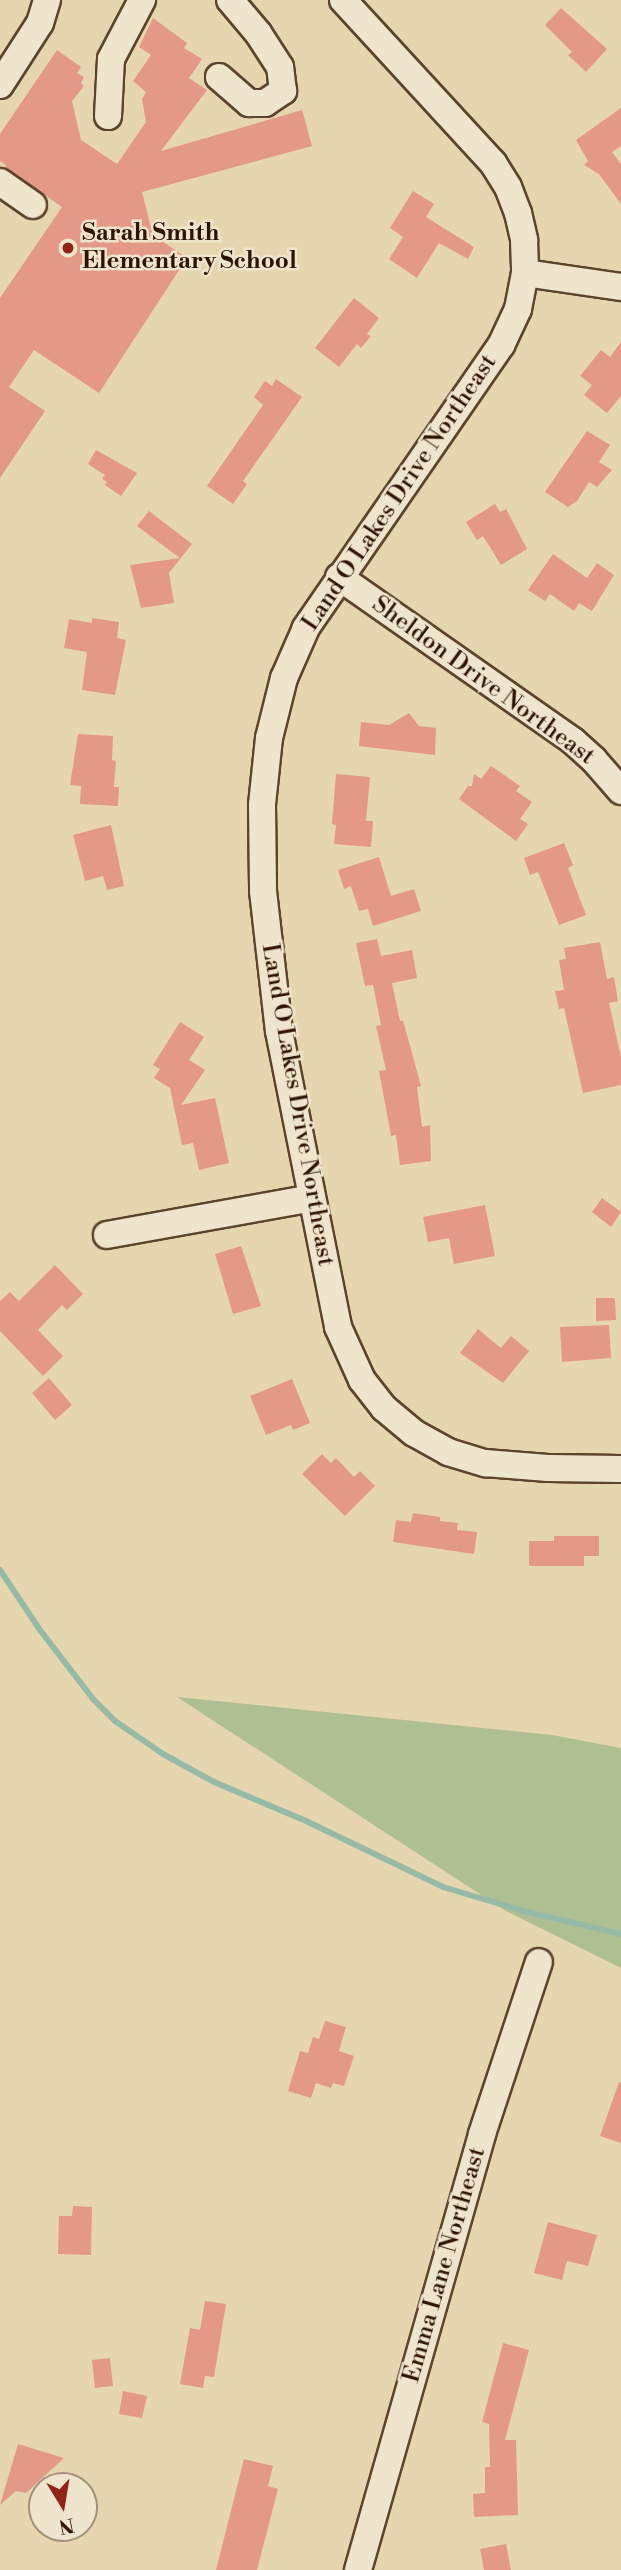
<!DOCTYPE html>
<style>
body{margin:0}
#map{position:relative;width:621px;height:2570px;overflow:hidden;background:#e6d6b0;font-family:"Libre Bodoni",serif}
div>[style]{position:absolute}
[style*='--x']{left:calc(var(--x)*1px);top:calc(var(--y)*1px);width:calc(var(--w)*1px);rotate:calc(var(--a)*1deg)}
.green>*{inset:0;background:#aebf91}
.stream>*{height:6px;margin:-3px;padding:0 3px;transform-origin:3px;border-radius:3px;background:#97baa6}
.building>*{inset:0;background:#e49888}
.roads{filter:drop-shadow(2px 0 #5c442c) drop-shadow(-2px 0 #5c442c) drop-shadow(0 2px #5c442c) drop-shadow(0 -2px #5c442c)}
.minor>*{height:26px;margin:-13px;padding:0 13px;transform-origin:13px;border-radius:13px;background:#efe4cc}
.dots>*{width:19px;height:19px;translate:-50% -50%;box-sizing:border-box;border:4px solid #efe4cc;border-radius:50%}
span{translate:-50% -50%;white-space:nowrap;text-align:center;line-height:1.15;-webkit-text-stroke:5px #efe4cc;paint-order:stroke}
.poi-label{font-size:24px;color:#2e1400;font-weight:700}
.left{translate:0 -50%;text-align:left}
.street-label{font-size:24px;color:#2e1400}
.north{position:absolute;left:28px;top:2472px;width:70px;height:70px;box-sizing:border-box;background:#efe4cc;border:2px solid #a2917a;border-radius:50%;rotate:169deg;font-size:19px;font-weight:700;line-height:28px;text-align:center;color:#2e1400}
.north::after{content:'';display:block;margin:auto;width:24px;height:32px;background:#8f2418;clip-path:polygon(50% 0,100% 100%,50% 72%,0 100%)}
</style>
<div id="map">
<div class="green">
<div style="clip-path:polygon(177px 1697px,552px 1735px,621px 1748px,621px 1968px,506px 1911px)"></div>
</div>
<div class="stream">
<div style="--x:0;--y:1570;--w:72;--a:56.3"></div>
<div style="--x:40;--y:1630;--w:88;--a:52.4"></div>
<div style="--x:94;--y:1700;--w:30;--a:45"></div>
<div style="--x:115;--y:1721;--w:58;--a:34.5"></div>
<div style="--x:163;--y:1754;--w:58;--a:28.8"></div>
<div style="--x:214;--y:1782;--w:100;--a:23"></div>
<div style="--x:306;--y:1821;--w:152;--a:25.7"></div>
<div style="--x:443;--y:1887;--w:88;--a:16.6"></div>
<div style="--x:527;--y:1912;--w:97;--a:13.2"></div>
</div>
<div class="building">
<div style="clip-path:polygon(561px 8px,607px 49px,586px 72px,568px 55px,572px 52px,545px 25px)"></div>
<div style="clip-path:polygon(153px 18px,187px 43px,184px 48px,202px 59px,189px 78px,207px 90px,161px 151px,302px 110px,312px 146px,142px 192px,153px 235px,187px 258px,99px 393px,34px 350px,9px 387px,45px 411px,0 478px,0 298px,62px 207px,5px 167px,6px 165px,0 161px,0 134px,57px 50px,81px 67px,77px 73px,84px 77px,81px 83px,84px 86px,72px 101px,81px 140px,117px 164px,146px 122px,142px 99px,146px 92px,133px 81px,151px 55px,139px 47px)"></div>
<div style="clip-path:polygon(621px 108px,621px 146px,612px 152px,621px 164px,621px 204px,599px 174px,584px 165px,588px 161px,576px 140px)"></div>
<div style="clip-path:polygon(413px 191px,434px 204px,426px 217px,474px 247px,468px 259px,439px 243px,417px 278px,389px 259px,403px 237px,390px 228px)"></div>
<div style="clip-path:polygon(354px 298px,379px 318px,367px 334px,371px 336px,361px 348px,357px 344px,339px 367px,315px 348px)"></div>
<div style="clip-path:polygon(621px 342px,621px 396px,607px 413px,584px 395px,592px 385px,580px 376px,601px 350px,610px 357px)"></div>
<div style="clip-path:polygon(276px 379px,302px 397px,243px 481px,247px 484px,233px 504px,207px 486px,263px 405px,254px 397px,265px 381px,272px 386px)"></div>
<div style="clip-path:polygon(587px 431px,610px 445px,599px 462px,612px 470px,597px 487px,589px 482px,577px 501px,568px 507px,545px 492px)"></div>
<div style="clip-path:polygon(96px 450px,137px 473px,121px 496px,105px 485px,107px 482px,102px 479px,105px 475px,88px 464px)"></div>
<div style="clip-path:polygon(495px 504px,500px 512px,506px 509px,527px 549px,501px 565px,483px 536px,477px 540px,466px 522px)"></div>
<div style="clip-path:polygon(149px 511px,192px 544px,169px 573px,174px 603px,141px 608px,130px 565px,180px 558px,137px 526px)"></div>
<div style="clip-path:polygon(553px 554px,587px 578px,597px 563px,614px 575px,592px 611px,579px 603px,574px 611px,550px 594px,545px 601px,528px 590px)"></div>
<div style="clip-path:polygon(92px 618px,119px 622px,117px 638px,126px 640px,115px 695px,82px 690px,87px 652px,64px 648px,69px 619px,92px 623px)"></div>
<div style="clip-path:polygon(409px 713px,419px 726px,436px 728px,435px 755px,359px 746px,361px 722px,389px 725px)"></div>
<div style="clip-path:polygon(78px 734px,113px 736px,112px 760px,116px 761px,114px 787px,119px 787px,118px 806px,80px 804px,81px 786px,70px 785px)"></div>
<div style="clip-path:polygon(491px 766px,520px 786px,516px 791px,532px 802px,520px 819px,528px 824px,516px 841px,459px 799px,468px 786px,472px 786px,474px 774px,481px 779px)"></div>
<div style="clip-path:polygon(336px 774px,370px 777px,366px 821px,373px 821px,371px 847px,334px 844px,336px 825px,332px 824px)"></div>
<div style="clip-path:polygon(111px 825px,124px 886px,107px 890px,103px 876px,85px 881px,73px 835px)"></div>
<div style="clip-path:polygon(564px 843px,573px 865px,568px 868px,586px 915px,559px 925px,538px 872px,530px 875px,524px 858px)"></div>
<div style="clip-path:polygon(379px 857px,391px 896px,414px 889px,421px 911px,373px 926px,368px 909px,359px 911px,351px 886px,344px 889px,338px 870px)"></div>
<div style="clip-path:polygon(377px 939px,381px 956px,412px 950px,417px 978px,392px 983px,400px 1021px,403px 1020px,421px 1086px,417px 1087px,422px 1127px,430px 1125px,431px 1161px,400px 1165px,396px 1135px,391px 1136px,379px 1071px,386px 1070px,376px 1026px,381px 1025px,373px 985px,365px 986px,356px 943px)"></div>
<div style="clip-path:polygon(600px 942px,607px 979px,614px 977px,618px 1001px,609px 1003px,621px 1057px,621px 1085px,583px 1093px,564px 1008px,559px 1009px,555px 991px,564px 990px,559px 960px,566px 959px,564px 948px)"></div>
<div style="clip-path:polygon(180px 1022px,204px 1037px,189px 1060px,205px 1070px,181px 1105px,215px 1098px,229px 1163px,199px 1170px,193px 1143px,182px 1145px,170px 1088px,154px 1078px,160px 1069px,153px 1065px)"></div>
<div style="clip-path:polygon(602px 1198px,621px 1212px,611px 1227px,592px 1212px)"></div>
<div style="clip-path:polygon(485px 1205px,495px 1256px,454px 1264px,449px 1238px,428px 1242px,423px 1217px)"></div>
<div style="clip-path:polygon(241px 1246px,261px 1306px,233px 1314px,215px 1254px)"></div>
<div style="clip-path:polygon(55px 1265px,83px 1294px,67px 1310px,62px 1305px,38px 1330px,63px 1356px,43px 1376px,0 1331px,0 1301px,10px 1292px,19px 1301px)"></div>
<div style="clip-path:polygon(596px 1298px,615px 1298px,616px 1320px,596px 1321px)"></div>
<div style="clip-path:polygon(609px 1325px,611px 1358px,562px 1362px,560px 1327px)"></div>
<div style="clip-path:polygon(478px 1329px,501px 1348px,511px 1336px,529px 1351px,503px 1383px,460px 1353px)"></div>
<div style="clip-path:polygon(49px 1378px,72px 1405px,55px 1420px,32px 1393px)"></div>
<div style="clip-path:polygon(292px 1379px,310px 1423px,293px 1430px,291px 1425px,266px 1435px,250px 1396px)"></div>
<div style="clip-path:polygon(322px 1454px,331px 1463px,336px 1458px,354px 1477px,360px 1471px,375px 1486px,345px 1516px,302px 1474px)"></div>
<div style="clip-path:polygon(413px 1513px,440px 1517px,440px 1521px,458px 1523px,457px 1530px,477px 1532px,474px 1554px,393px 1542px,396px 1520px,411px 1522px)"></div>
<div style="clip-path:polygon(554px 1536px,599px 1536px,599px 1556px,584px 1556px,584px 1566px,529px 1566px,529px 1541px,554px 1541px)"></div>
<div style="clip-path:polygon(325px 2021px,346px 2027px,339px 2051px,354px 2056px,344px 2086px,333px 2083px,331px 2088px,316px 2083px,311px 2098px,288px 2091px,300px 2051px,308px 2053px,313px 2037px,319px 2039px)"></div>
<div style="clip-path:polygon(619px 2082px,621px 2083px,621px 2143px,600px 2136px)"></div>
<div style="clip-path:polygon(73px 2206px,92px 2207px,91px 2255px,58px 2254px,59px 2216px,72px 2216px)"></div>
<div style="clip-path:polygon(548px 2222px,597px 2235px,588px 2266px,567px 2261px,562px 2280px,534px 2273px)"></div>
<div style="clip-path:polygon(205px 2301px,226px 2304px,214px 2377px,205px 2376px,203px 2388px,180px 2384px,190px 2328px,200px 2330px)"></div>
<div style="clip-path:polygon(503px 2343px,529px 2350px,505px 2440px,516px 2440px,518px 2515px,474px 2517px,473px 2494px,485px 2493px,485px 2467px,490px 2467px,489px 2424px,482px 2422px)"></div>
<div style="clip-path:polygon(110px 2358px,113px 2386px,95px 2388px,92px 2360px)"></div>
<div style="clip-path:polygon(123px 2391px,147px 2396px,142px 2418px,119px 2414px)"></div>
<div style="clip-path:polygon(18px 2444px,64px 2458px,26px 2493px,16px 2491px,0 2505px)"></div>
<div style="clip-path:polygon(244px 2459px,273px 2466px,268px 2486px,278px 2489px,257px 2570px,216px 2570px)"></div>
<div style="clip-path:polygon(506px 2544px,511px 2570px,484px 2570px,480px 2549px)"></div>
</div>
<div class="roads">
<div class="minor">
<div style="--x:343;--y:0;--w:222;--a:47.4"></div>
<div style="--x:493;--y:163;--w:28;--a:58"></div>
<div style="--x:508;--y:187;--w:28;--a:69"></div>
<div style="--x:518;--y:213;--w:28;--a:77"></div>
<div style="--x:524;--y:240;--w:33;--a:88"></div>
<div style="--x:525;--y:273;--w:37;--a:101"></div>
<div style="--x:518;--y:309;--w:40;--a:115"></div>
<div style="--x:501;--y:345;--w:344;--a:124.6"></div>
<div style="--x:306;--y:628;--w:55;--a:113.7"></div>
<div style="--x:284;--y:678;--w:62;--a:104"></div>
<div style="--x:269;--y:738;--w:67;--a:96"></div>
<div style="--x:262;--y:805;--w:86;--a:89.3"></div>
<div style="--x:263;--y:891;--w:141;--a:83.5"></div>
<div style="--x:279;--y:1031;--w:302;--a:78.7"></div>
<div style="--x:338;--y:1327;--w:58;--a:65.6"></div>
<div style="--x:362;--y:1380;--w:36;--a:52"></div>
<div style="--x:384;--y:1408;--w:39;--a:40"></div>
<div style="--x:414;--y:1433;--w:39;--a:29"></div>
<div style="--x:448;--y:1452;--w:39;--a:17"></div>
<div style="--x:485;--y:1463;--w:63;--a:4.5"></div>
<div style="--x:548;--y:1468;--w:73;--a:0.8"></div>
<div style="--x:219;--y:77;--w:40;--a:41"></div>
<div style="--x:249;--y:103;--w:16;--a:0"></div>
<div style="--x:265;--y:103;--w:22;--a:-34"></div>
<div style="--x:283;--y:91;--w:24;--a:-97"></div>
<div style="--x:280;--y:67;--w:40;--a:-122.9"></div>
<div style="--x:258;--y:33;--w:43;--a:-130.3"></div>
<div style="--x:0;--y:85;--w:74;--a:-57.2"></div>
<div style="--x:40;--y:23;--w:24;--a:-73"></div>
<div style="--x:108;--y:116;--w:57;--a:-87"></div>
<div style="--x:111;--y:59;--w:67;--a:-62.3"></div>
<div style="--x:0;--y:182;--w:40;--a:34.9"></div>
<div style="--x:525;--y:273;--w:97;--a:8.3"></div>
<div style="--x:339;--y:577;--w:286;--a:35"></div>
<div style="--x:573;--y:741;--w:28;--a:42"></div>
<div style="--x:594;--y:760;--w:41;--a:48.9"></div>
<div style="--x:107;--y:1235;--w:208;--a:-10.2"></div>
<div style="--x:358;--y:2570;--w:453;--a:-74.1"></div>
<div style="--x:482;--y:2134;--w:181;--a:-71.7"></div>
</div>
</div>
<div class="dots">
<div style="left:68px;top:248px;background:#8f2418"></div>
</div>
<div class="poi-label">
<span class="left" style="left:82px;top:248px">Sarah Smith<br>Elementary School</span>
</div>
<div class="street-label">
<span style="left:400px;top:493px;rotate:-56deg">Land O Lakes Drive Northeast</span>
<span style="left:483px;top:681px;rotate:36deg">Sheldon Drive Northeast</span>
<span style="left:297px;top:1105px;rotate:80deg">Land O Lakes Drive Northeast</span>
<span style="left:445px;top:2265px;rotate:-74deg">Emma Lane Northeast</span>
</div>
<div class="north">N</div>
</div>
